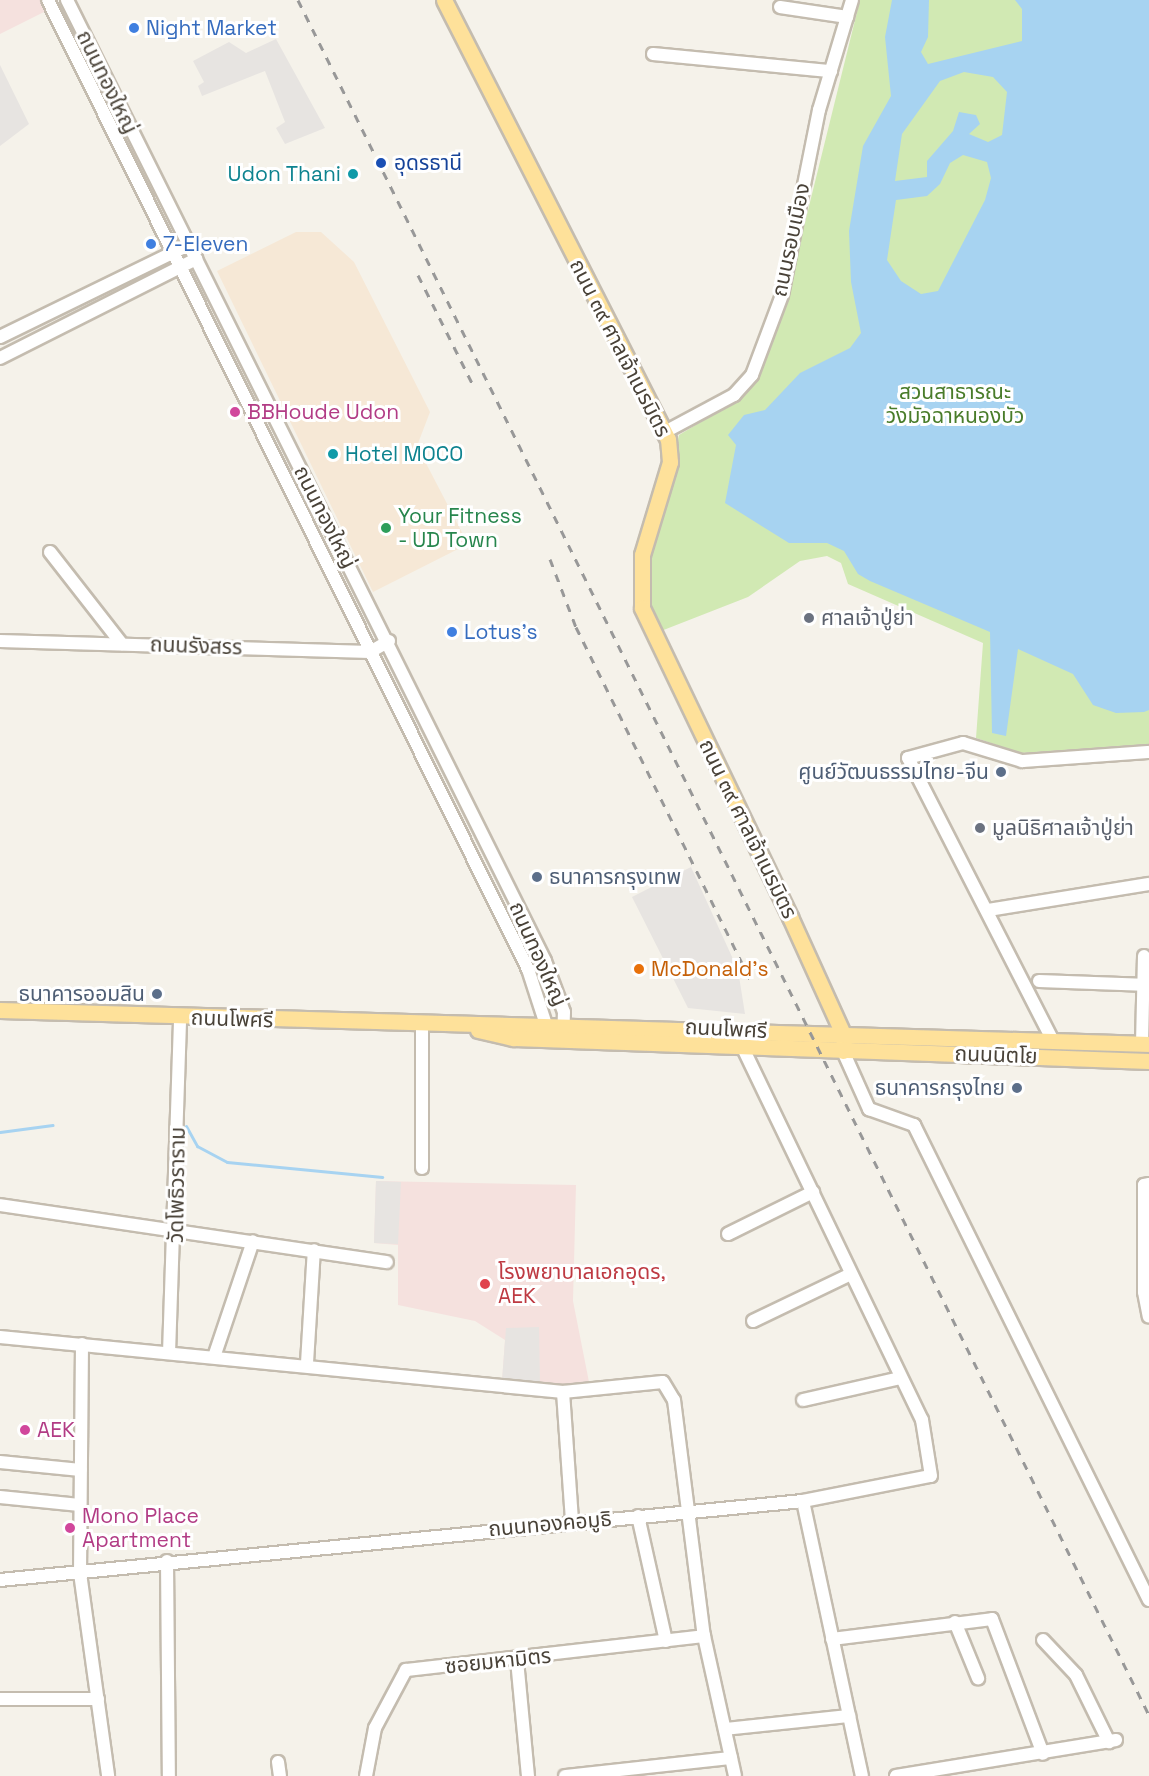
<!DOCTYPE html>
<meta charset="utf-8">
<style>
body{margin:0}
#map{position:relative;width:1149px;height:1776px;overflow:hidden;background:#f5f2ea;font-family:"Space Grotesk","Noto Sans Thai",sans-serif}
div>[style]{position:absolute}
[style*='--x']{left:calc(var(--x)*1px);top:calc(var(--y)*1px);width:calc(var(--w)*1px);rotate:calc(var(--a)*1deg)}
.commercial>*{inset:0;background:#f6e8d6}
.medical>*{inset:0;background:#f5e1de}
.green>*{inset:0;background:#d1e9b3}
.parking>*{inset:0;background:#e7e4e1}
.water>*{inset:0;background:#a7d3f1}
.stream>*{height:3px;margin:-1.5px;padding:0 1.5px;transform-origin:1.5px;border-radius:1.5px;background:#a7d3f1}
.roads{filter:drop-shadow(2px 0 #c4bcaf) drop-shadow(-2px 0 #c4bcaf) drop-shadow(0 2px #c4bcaf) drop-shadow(0 -2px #c4bcaf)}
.minor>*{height:12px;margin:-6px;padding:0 6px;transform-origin:6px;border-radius:6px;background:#fff}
.major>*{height:15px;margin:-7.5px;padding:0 7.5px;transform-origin:7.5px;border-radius:7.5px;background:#fee19a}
.rail>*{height:3px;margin-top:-1.5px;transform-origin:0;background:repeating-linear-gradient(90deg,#989898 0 8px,transparent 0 16px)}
.dots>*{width:16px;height:16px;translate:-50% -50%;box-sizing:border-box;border:3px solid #fff;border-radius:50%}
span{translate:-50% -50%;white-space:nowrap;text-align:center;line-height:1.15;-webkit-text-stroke:6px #fff;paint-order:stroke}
.shop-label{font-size:21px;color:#366cbe}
.left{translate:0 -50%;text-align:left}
.street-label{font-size:21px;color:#494238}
.transit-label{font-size:21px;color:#164399}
.culture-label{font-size:21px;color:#0d838f}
.right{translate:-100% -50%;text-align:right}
.park-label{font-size:21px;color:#497c2a}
.hotel-label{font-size:21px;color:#b23c85}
.leisure-label{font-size:21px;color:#27864d}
.worship-label{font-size:21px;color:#5b616d}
.service-label{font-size:21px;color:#4e5e75}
.food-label{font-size:21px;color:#c56008}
.health-label{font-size:21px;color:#be3a42}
</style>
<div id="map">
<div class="commercial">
<div style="clip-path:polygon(296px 232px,321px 232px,354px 262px,430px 412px,417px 446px,468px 544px,373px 592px,217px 271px)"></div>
</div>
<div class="medical">
<div style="clip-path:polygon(0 0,41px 0,46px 11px,0 34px)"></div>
<div style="clip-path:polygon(376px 1181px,576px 1185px,573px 1301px,590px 1387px,502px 1381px,505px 1340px,475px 1321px,398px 1305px,398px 1245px,374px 1243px)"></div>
</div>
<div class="green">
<div style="clip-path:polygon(860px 0,1149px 0,1149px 744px,1021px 753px,976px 738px,983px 643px,848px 584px,841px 563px,827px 556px,800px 561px,748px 597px,661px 631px,648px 599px,646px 568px,679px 435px,739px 399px,764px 365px,790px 283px)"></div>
</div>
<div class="parking">
<div style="clip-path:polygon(276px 39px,325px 128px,285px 144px,276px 128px,285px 122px,265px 71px,202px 96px,198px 86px,204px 82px,193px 61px,229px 42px,246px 53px)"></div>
<div style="clip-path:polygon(0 65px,29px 124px,0 146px)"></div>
<div style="clip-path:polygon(691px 867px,738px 970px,745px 1014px,688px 1008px,632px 897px)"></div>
<div style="clip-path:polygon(376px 1181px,401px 1182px,398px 1244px,374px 1243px)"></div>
<div style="clip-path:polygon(539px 1327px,540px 1386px,502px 1381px,506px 1328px)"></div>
</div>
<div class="water">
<div style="clip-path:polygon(evenodd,892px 0,929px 0,928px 37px,921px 52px,928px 64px,1022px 41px,1022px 9px,1015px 0,1149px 0,1149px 710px,1144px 712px,1116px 713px,1093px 705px,1073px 674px,1018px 649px,1006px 736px,992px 733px,990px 632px,870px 581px,858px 574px,844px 551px,827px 543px,789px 543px,725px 503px,736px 445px,728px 435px,744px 415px,765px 410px,800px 373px,850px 348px,861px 333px,851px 282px,849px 231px,863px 146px,891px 96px,885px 37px,892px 0,964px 72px,993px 77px,1007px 92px,1002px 135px,988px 142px,969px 134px,980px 124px,976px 115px,959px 112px,953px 131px,927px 161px,927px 177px,895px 181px,902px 134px,940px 81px,964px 72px,892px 0,963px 155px,987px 162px,991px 178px,985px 200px,938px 291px,921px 294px,901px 281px,887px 260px,896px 200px,927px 196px,940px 184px,950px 163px,963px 155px)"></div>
</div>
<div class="stream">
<div style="--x:186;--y:1126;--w:23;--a:61"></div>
<div style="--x:197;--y:1146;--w:34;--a:28"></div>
<div style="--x:227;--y:1162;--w:156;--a:5.5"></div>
<div style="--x:0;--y:1132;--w:53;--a:-7.5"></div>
</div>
<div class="roads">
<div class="minor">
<div style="--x:48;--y:0;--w:1081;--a:63.65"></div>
<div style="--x:528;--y:969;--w:68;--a:72.1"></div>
<div style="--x:67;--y:0;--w:1073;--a:63.55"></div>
<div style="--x:545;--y:961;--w:54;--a:69.6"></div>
<div style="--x:564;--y:1012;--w:23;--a:92"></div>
<div style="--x:780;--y:7;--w:68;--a:8.5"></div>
<div style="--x:653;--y:54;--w:179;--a:5.5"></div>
<div style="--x:0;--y:337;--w:210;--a:-26"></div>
<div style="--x:0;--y:358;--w:220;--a:-26.8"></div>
<div style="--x:663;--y:433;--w:81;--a:-28.2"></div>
<div style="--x:734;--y:395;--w:27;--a:-48"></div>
<div style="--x:752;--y:375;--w:85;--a:-69.4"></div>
<div style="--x:782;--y:295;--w:189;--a:-78.7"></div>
<div style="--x:819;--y:110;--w:115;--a:-73.3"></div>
<div style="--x:50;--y:552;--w:117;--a:52"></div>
<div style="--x:0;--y:641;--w:370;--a:1.7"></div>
<div style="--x:370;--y:652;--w:22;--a:-30"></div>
<div style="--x:988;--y:910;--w:163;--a:-9.2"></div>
<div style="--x:1039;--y:981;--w:110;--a:2.1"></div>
<div style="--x:1053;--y:1041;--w:318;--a:-117.1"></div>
<div style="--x:908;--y:758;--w:57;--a:-15.3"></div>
<div style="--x:963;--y:743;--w:62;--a:17"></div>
<div style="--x:1022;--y:761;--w:127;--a:-4.1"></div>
<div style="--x:1142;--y:1044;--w:88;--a:-88.7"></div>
<div style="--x:843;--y:1051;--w:64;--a:65.9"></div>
<div style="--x:869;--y:1109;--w:48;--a:19.6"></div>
<div style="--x:914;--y:1125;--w:530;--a:63.68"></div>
<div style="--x:422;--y:1168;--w:143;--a:-90"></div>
<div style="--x:1149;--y:1184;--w:5;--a:169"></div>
<div style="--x:1144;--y:1185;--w:107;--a:90"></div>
<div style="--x:1144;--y:1292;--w:25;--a:79"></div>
<div style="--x:0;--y:1205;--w:391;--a:8.4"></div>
<div style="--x:728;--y:1234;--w:95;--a:-26.3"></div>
<div style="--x:753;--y:1321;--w:106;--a:-25.6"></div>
<div style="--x:0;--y:1337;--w:566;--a:5.58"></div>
<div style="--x:563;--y:1392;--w:100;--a:-5.7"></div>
<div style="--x:663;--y:1382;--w:21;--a:59"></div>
<div style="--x:674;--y:1400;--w:238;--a:82.8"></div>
<div style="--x:704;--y:1636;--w:143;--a:77.5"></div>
<div style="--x:82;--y:1344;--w:229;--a:90.5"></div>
<div style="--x:80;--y:1573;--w:205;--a:82.1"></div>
<div style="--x:169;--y:1353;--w:336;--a:-88.1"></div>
<div style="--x:214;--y:1357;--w:122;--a:-71.4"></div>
<div style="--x:307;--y:1363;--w:113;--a:-86.5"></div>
<div style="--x:563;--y:1392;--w:129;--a:86"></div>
<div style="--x:803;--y:1400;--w:100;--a:-12.7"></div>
<div style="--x:0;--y:1462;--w:81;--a:5.6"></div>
<div style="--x:0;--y:1497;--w:80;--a:5.7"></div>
<div style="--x:803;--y:1501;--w:281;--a:77.9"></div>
<div style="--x:638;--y:1516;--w:128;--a:77.4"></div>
<div style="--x:167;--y:1561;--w:215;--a:89.5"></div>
<div style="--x:0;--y:1580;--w:807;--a:-5.62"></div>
<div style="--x:803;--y:1501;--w:130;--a:-11.1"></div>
<div style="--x:931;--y:1476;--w:57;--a:-99.1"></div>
<div style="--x:922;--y:1420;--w:413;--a:-115.7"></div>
<div style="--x:955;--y:1622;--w:61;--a:67.7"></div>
<div style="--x:832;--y:1639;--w:161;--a:-7.1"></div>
<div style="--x:992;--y:1619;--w:144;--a:69.3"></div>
<div style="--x:1043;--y:1640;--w:48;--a:46.7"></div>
<div style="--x:1076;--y:1675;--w:75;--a:63.8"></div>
<div style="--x:517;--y:1660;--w:117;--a:84.6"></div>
<div style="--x:0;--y:1699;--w:98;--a:0"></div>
<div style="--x:725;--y:1729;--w:125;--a:-6"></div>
<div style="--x:278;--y:1762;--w:14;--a:82"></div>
<div style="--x:366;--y:1776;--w:49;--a:-79.4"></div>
<div style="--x:375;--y:1728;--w:66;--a:-61.9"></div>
<div style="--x:406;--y:1670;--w:300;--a:-6.5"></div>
<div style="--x:565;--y:1776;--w:167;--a:-6.2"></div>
<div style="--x:896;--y:1776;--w:223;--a:-9.3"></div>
</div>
<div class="major">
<div style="--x:444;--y:0;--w:493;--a:63"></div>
<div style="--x:668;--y:439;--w:23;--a:85"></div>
<div style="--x:670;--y:462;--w:97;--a:106.8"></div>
<div style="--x:642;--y:555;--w:53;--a:90"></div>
<div style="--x:642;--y:608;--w:343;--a:64.4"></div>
<div style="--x:790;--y:917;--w:131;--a:65.6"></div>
<div style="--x:844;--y:1036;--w:15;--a:94"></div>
<div style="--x:0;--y:1010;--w:1150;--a:1.69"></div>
<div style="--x:478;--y:1030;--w:37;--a:13"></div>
<div style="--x:514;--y:1038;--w:635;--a:2.07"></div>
</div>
</div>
<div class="rail">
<div style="--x:298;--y:0;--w:1915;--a:63.61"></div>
<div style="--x:418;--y:275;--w:123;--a:63.4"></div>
<div style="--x:550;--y:559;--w:73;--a:69.1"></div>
<div style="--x:576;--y:627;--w:393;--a:63.7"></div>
</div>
<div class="dots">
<div style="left:134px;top:28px;background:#3f7fe0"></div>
<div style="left:381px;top:163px;background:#1a4fb4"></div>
<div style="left:353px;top:174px;background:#0f9aa8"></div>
<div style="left:151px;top:244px;background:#3f7fe0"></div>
<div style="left:235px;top:412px;background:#d1479c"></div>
<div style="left:333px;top:454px;background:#0f9aa8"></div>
<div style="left:386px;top:528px;background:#2e9e5b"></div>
<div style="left:809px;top:618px;background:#6b7280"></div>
<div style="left:452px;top:632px;background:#3f7fe0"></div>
<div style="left:1001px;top:772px;background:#5c6f8a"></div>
<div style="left:980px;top:828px;background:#6b7280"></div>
<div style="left:537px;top:877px;background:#5c6f8a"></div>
<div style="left:639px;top:969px;background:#e8710a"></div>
<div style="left:157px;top:994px;background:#5c6f8a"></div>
<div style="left:1017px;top:1088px;background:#5c6f8a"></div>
<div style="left:485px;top:1284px;background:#e0444e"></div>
<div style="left:25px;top:1430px;background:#d1479c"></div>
<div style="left:70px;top:1528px;background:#d1479c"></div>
</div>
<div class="shop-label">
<span class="left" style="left:146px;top:28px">Night Market</span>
<span class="left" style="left:163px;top:244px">7-Eleven</span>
<span class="left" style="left:464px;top:632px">Lotus's</span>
</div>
<div class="street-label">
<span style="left:107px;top:82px;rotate:64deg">ถนนทองใหญ่</span>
<span style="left:791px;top:240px;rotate:-78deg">ถนนรอบเมือง</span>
<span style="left:620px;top:348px;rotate:63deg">ถนน ๓๙ ศาลเจ้าเนรมิตร</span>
<span style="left:325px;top:517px;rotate:63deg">ถนนทองใหญ่</span>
<span style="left:196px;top:646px;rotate:2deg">ถนนรังสรร</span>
<span style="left:748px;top:829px;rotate:64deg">ถนน ๓๙ ศาลเจ้าเนรมิตร</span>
<span style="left:538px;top:954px;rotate:66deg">ถนนทองใหญ่</span>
<span style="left:232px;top:1019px;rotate:2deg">ถนนโพศรี</span>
<span style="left:726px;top:1029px;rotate:3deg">ถนนโพศรี</span>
<span style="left:996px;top:1055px;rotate:2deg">ถนนนิตโย</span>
<span style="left:177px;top:1185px;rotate:-89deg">วัดโพธิวราราม</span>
<span style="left:550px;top:1524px;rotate:-5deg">ถนนทองคอมูธิ</span>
<span style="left:498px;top:1661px;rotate:-6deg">ซอยมหามิตร</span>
</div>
<div class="transit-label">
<span class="left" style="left:394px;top:163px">อุดรธานี</span>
</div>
<div class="culture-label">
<span class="right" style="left:341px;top:174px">Udon Thani</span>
<span class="left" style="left:345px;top:454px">Hotel MOCO</span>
</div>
<div class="park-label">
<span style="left:955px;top:404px">สวนสาธารณะ<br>วังมัจฉาหนองบัว</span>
</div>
<div class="hotel-label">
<span class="left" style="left:247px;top:412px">BBHoude Udon</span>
<span class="left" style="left:37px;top:1430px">AEK</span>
<span class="left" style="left:82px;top:1528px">Mono Place<br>Apartment</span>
</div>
<div class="leisure-label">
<span class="left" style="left:398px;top:528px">Your Fitness<br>- UD Town</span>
</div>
<div class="worship-label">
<span class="left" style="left:821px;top:618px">ศาลเจ้าปู่ย่า</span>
<span class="left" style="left:992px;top:828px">มูลนิธิศาลเจ้าปู่ย่า</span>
</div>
<div class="service-label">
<span class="right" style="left:989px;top:772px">ศูนย์วัฒนธรรมไทย-จีน</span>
<span class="left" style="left:549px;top:877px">ธนาคารกรุงเทพ</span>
<span class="right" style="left:145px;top:994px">ธนาคารออมสิน</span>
<span class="right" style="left:1005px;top:1088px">ธนาคารกรุงไทย</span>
</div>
<div class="food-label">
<span class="left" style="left:651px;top:969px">McDonald's</span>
</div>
<div class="health-label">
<span class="left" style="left:498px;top:1284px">โรงพยาบาลเอกอุดร,<br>AEK</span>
</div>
</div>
